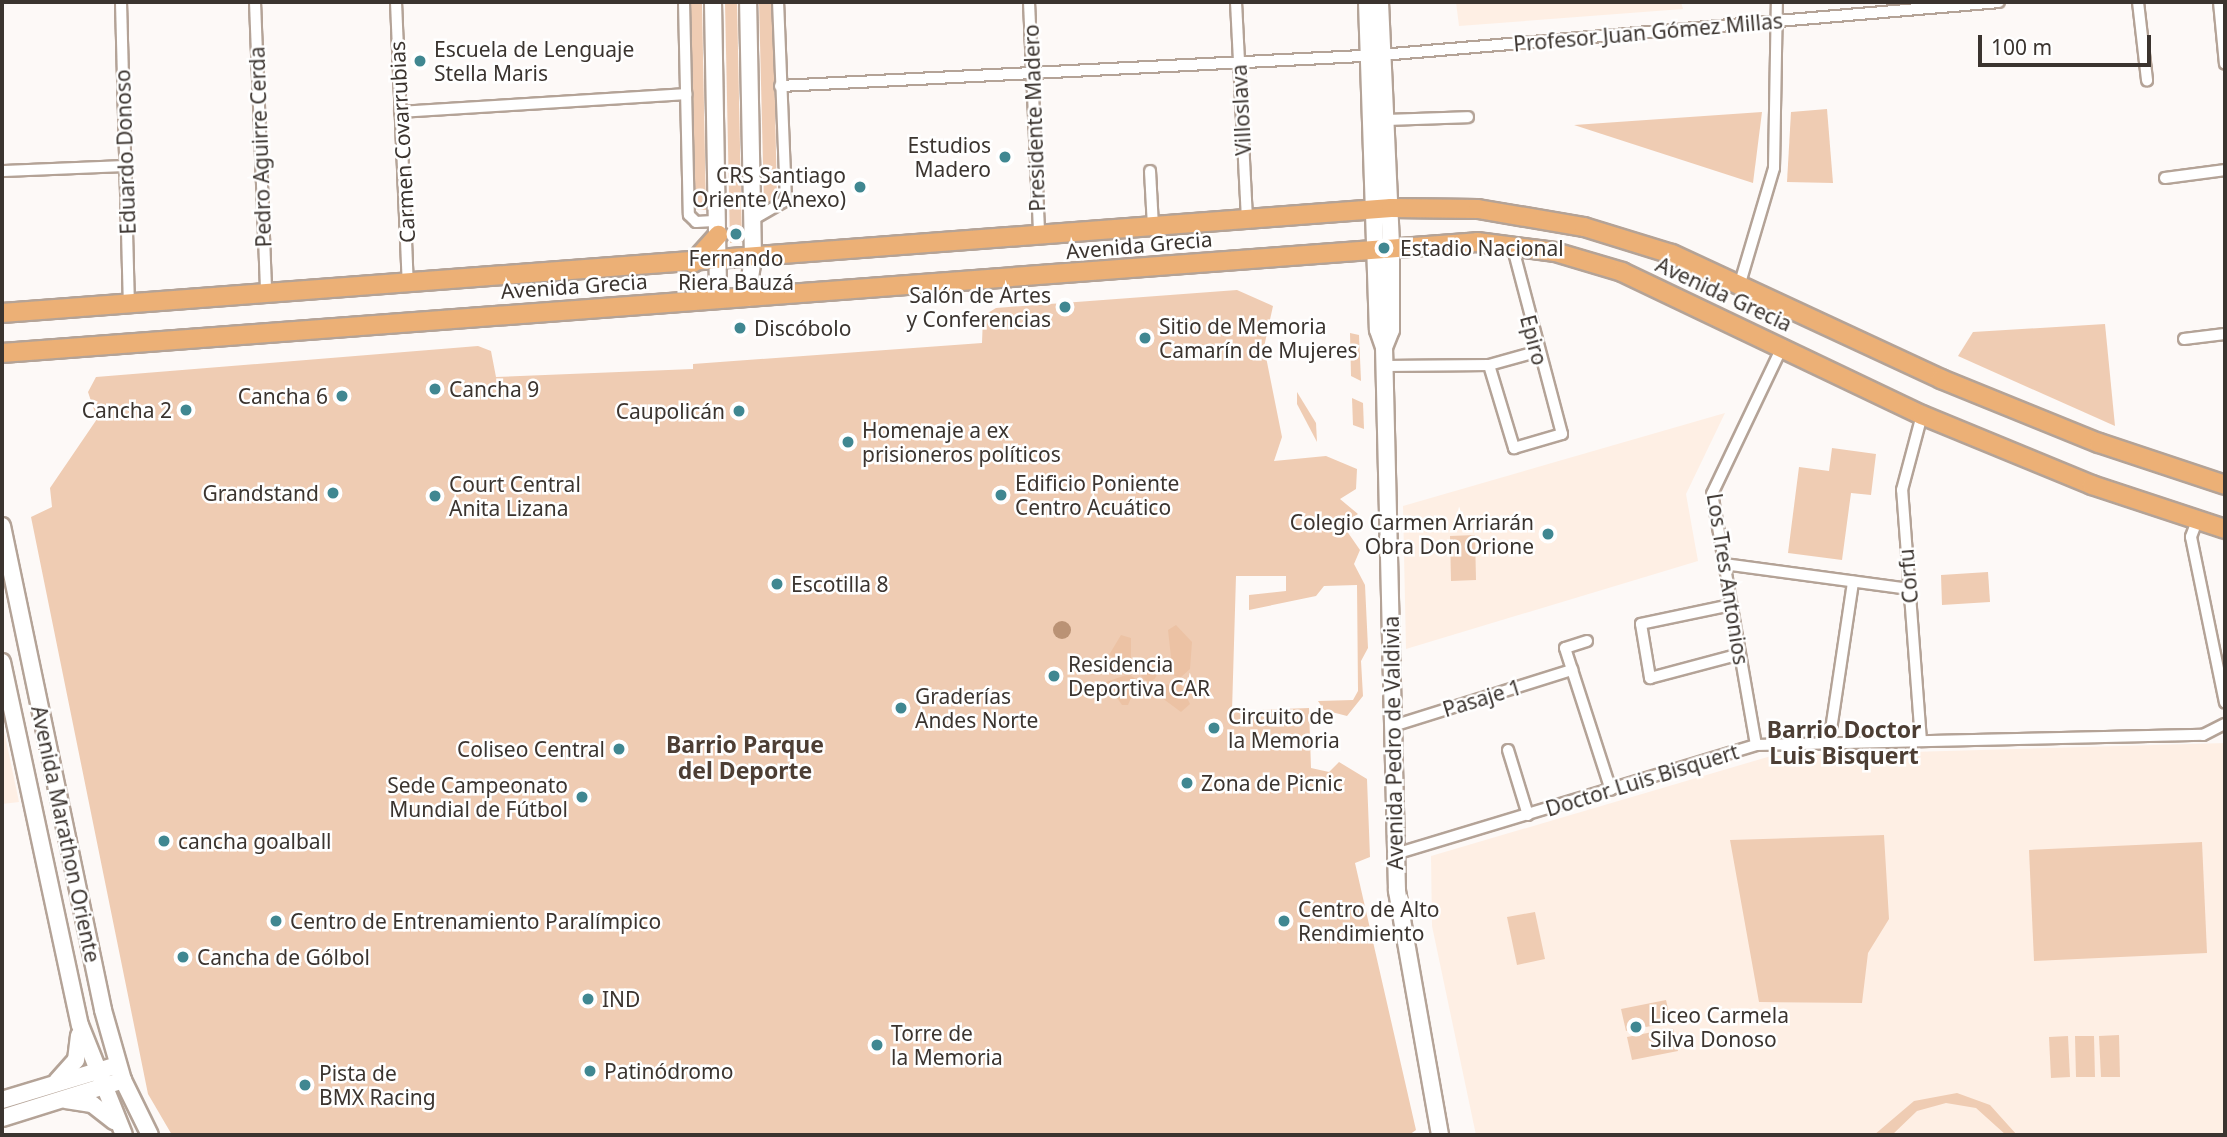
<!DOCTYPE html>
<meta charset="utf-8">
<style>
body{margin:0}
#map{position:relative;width:2227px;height:1137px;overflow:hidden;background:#fdf9f7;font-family:"Noto Sans",sans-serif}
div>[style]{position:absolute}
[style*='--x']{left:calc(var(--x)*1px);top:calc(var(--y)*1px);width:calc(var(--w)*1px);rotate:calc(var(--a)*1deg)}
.built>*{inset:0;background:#feefe4}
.green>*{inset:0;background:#efccb3}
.forest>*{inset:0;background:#ecc2a4}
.round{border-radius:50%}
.water>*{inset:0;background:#ba9275}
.roads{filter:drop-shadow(2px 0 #b4a397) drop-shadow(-2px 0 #b4a397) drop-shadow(0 2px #b4a397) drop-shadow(0 -2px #b4a397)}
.minor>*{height:10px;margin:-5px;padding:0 5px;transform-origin:5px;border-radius:5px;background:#fff}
.secondary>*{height:16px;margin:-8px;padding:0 8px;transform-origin:8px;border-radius:8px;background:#fff}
.primary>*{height:18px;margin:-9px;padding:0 9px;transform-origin:9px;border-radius:9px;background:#ecb076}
.dots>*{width:19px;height:19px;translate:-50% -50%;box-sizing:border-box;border:4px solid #fff;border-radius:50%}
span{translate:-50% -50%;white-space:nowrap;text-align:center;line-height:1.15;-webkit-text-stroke:5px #fff;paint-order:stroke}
.street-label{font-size:21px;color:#3b342f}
.poi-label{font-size:21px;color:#3b342f}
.left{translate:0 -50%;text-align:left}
.right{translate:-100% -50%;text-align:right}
.neighbourhood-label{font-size:23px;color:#4d3e34;font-weight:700}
.frame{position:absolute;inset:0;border:4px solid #3b342f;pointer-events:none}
.scale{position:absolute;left:1978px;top:35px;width:173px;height:32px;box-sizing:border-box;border:4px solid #3b342f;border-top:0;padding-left:9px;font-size:21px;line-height:24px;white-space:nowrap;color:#3b342f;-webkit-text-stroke:5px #fff;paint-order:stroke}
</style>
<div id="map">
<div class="built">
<div style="clip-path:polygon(1456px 2px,1681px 2px,1683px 9px,1459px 26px)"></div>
<div style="clip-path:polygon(1725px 413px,1686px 494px,1698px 561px,1406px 649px,1403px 506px)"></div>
<div style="clip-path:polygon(2px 721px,19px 802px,2px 804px)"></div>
<div style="clip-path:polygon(2225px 743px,2225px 1135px,1476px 1135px,1432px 926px,1431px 856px,1771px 756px)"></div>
</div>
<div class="green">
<div style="clip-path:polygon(690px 2px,702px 2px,706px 210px,694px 209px)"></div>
<div style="clip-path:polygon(725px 2px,737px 2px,742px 242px,730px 243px)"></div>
<div style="clip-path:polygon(759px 2px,773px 2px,777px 204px,764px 204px)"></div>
<div style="clip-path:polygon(1827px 109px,1833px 183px,1787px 182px,1791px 112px)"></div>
<div style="clip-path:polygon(1762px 112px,1753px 183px,1574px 125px)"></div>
<div style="clip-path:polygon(1237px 290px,1273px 306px,1264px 347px,1282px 437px,1274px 461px,1326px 456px,1357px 469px,1356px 489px,1340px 499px,1358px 514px,1342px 524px,1360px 550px,1354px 564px,1365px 585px,1368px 648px,1361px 661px,1363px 696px,1347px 716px,1324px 710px,1318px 701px,1353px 700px,1358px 691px,1357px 585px,1324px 586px,1316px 596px,1249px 610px,1249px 595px,1286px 591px,1286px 576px,1236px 576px,1232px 711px,1309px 708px,1311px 768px,1329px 772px,1339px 762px,1367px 779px,1370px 857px,1355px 863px,1416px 1130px,1409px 1135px,172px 1135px,148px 1094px,31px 517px,52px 507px,50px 488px,97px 419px,88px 392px,96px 377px,478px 346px,491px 351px,496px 377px,693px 369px,693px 364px,982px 343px,983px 316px,996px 308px)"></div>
<div style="clip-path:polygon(2105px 324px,2115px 426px,1958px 356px,1973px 332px)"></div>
<div style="clip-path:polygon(1350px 333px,1359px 335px,1361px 381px,1351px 376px)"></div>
<div style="clip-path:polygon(1297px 392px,1316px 423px,1317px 442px,1297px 404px)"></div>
<div style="clip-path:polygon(1352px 398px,1363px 403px,1364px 429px,1353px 425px)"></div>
<div style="clip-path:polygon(1832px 448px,1876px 454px,1871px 495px,1851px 493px,1842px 560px,1788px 553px,1799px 467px,1829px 471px)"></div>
<div style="clip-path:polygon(1475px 535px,1476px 580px,1451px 581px,1450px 536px)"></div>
<div style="clip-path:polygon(1988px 572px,1990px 602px,1942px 605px,1941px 575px)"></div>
<div style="clip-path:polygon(1884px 835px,1889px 919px,1868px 953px,1862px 1003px,1759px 1002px,1730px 840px)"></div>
<div style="clip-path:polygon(2202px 842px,2207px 953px,2034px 961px,2029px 850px)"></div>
<div style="clip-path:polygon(1535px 912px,1545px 959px,1517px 965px,1507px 917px)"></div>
<div style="clip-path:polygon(1666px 1000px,1671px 1022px,1626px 1031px,1621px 1009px)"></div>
<div style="clip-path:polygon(1673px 1028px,1678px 1051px,1632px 1060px,1627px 1037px)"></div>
<div style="clip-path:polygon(2119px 1035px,2120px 1077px,2101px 1077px,2099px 1036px)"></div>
<div style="clip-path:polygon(2068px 1036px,2070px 1077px,2051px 1078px,2049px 1037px)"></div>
<div style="clip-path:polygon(2075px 1036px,2094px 1036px,2095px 1077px,2076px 1077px)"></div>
<div style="clip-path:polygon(1957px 1093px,1990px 1105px,2017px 1135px,2006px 1135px,1976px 1108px,1946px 1103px,1917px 1111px,1892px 1135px,1874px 1135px,1914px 1101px)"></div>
</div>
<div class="forest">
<div style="clip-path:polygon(1176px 625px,1192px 642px,1190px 669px,1180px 678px,1173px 675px,1168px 630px)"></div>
<div style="clip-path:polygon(1121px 635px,1131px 638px,1131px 659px,1125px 665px,1109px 655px)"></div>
<div class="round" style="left:1141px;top:665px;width:16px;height:16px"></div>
<div style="clip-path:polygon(1129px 674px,1138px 681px,1128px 705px,1122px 705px,1106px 682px)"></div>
<div style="clip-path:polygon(1180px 683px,1190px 704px,1181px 712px,1158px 695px,1164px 685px)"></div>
</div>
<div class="water">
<div class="round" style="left:1053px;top:621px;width:18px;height:18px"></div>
</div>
<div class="roads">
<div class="minor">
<div style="--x:121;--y:2;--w:301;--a:88.5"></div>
<div style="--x:255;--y:2;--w:291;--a:87.8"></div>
<div style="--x:396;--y:2;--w:281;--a:87.6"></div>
<div style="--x:684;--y:2;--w:213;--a:88.7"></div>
<div style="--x:689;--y:215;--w:10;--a:45"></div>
<div style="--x:696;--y:222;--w:22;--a:-3"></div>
<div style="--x:1029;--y:2;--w:231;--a:87.5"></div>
<div style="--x:1236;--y:2;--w:217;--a:87.1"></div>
<div style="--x:2138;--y:2;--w:79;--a:83.4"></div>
<div style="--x:2219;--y:2;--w:62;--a:84.5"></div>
<div style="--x:780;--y:86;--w:602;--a:-2.95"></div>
<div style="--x:1381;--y:55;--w:620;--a:-4.9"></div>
<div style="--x:400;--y:112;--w:287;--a:-3.6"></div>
<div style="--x:1384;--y:120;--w:84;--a:-2"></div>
<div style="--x:2;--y:171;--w:124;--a:-2.3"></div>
<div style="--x:1150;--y:171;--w:55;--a:86.9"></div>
<div style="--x:2165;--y:178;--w:61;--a:-7.6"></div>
<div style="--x:752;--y:220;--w:39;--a:-30"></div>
<div style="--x:786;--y:200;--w:198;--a:-92.3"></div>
<div style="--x:1740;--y:283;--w:120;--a:-73.5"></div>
<div style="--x:1774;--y:168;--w:166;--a:-89"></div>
<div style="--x:2184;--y:339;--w:41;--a:-7"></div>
<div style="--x:1489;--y:365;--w:87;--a:73.2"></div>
<div style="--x:1514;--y:448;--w:50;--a:-16.3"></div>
<div style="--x:1562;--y:434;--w:196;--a:-104.8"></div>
<div style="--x:1385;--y:366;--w:104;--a:-0.6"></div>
<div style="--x:1489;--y:365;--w:49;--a:-15.5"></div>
<div style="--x:2197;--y:521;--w:17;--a:111"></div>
<div style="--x:2191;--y:537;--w:169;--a:78.4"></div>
<div style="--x:1724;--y:564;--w:187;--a:7.7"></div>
<div style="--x:1731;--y:605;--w:92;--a:168.1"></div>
<div style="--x:1641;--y:624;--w:55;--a:80.5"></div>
<div style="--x:1650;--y:678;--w:93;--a:-14.9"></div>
<div style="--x:1587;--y:641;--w:23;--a:162"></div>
<div style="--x:1565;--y:648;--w:149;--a:72.1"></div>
<div style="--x:1393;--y:726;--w:188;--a:-17.4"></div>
<div style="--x:1921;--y:741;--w:252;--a:-94.3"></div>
<div style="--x:1902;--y:490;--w:78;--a:-75.1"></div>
<div style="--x:1829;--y:743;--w:163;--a:-81.5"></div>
<div style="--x:1756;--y:745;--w:255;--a:-99.9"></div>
<div style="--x:1712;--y:494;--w:165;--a:-64.5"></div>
<div style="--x:1508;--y:750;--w:68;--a:72.9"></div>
<div style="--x:1395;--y:854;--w:377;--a:-16.8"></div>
<div style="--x:1756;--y:745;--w:447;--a:-1.3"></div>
<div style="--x:2203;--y:735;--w:25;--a:-27"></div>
</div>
<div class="secondary">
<div style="--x:713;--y:2;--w:298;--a:89"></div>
<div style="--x:1367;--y:2;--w:328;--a:88.1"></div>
<div style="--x:1378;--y:330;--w:18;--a:71"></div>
<div style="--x:1384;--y:347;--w:544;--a:88.63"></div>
<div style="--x:1397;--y:891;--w:248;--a:80"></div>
<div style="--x:1380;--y:2;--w:244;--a:87.4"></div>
<div style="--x:1391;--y:246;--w:84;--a:90"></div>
<div style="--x:1391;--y:330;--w:18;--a:112"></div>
<div style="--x:747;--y:298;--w:40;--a:-81.5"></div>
<div style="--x:753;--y:258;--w:256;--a:-91.1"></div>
<div style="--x:2;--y:526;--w:494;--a:78.2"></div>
<div style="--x:103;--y:1010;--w:73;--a:74.1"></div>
<div style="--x:123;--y:1080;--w:61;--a:63.9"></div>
<div style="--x:2;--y:662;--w:371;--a:77.9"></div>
<div style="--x:80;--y:1025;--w:118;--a:68.2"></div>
<div style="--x:57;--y:1081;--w:28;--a:-48"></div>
<div style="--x:76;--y:1060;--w:25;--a:-83"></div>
<div style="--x:2;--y:1100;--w:121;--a:-16.8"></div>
<div style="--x:66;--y:1100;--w:26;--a:9"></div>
<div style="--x:92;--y:1104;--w:28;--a:38"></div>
<div style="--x:2;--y:1118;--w:127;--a:-17.4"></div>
</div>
<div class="primary">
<div style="--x:693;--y:263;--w:38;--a:-48"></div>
<div style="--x:2;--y:313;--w:1393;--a:-4.32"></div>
<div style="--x:1391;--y:208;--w:87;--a:0.7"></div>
<div style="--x:1478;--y:209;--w:108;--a:9.6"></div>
<div style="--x:1584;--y:227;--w:92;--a:17.1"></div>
<div style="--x:1672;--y:254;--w:297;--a:24.9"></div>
<div style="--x:1941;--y:379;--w:170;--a:22.1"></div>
<div style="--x:2099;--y:443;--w:133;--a:18.4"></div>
<div style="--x:2;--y:353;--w:1479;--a:-4.3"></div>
<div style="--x:1477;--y:242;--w:79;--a:7.3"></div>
<div style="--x:1555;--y:252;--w:70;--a:16.6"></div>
<div style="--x:1622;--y:272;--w:332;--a:25.5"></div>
<div style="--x:1922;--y:415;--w:184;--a:22.4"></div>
<div style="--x:2092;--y:485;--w:140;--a:18.3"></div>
</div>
</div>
<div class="dots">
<div style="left:420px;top:61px;background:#408791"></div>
<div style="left:1005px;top:157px;background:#408791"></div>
<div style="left:860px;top:187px;background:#408791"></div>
<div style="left:736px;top:234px;background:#408791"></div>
<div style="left:1384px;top:248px;background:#408791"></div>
<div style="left:1065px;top:307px;background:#408791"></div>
<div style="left:740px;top:328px;background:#408791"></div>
<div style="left:1145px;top:338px;background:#408791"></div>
<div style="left:435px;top:389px;background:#408791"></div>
<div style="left:342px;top:396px;background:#408791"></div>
<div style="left:186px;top:410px;background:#408791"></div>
<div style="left:739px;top:411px;background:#408791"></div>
<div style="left:848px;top:442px;background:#408791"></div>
<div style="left:333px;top:493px;background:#408791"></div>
<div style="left:1001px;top:495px;background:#408791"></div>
<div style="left:435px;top:496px;background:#408791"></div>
<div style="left:1548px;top:534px;background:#408791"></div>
<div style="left:777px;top:584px;background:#408791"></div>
<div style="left:1054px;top:676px;background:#408791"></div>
<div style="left:901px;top:708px;background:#408791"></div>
<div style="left:1214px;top:728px;background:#408791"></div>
<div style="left:619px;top:749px;background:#408791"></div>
<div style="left:1187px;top:783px;background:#408791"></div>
<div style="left:582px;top:797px;background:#408791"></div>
<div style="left:164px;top:841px;background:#408791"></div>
<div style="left:276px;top:921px;background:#408791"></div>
<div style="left:1284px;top:921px;background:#408791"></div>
<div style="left:183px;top:957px;background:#408791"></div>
<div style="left:588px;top:999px;background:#408791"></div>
<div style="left:1636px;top:1027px;background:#408791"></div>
<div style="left:877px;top:1045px;background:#408791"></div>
<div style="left:590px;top:1071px;background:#408791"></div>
<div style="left:305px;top:1085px;background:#408791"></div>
</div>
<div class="street-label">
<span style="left:1648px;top:32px;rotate:-5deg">Profesor Juan Gómez Millas</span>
<span style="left:1241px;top:110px;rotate:-93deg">Villoslava</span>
<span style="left:1034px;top:118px;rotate:-92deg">Presidente Madero</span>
<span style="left:402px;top:142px;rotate:-93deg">Carmen Covarrubias</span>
<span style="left:260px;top:147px;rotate:-92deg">Pedro Aguirre Cerda</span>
<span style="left:125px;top:152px;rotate:-92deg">Eduardo Donoso</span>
<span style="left:1139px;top:245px;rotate:-5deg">Avenida Grecia</span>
<span style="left:574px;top:286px;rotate:-4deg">Avenida Grecia</span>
<span style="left:1724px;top:294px;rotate:25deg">Avenida Grecia</span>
<span style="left:1534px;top:340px;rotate:75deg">Epiro</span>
<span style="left:1908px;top:576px;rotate:-95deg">Corfu</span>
<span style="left:1728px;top:579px;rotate:81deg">Los Tres Antonios</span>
<span style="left:1482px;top:698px;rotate:-17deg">Pasaje 1</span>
<span style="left:1393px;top:743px;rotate:-91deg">Avenida Pedro de Valdivia</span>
<span style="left:1642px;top:780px;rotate:-17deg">Doctor Luis Bisquert</span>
<span style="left:66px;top:834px;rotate:78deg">Avenida Marathon Oriente</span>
</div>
<div class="poi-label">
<span class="left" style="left:434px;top:61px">Escuela de Lenguaje<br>Stella Maris</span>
<span class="right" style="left:991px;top:157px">Estudios<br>Madero</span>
<span class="right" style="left:846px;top:187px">CRS Santiago<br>Oriente (Anexo)</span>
<span class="left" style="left:1400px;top:248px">Estadio Nacional</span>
<span style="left:736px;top:270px">Fernando<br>Riera Bauzá</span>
<span class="right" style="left:1051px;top:307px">Salón de Artes<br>y Conferencias</span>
<span class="left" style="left:1159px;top:338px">Sitio de Memoria<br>Camarín de Mujeres</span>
<span class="left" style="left:754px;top:328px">Discóbolo</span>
<span class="left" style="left:449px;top:389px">Cancha 9</span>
<span class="right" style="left:328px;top:396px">Cancha 6</span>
<span class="right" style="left:172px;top:410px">Cancha 2</span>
<span class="right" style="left:725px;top:411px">Caupolicán</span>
<span class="left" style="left:862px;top:442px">Homenaje a ex<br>prisioneros políticos</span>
<span class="left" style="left:1015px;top:495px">Edificio Poniente<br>Centro Acuático</span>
<span class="left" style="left:449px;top:496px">Court Central<br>Anita Lizana</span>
<span class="right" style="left:319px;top:493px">Grandstand</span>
<span class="right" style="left:1534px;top:534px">Colegio Carmen Arriarán<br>Obra Don Orione</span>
<span class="left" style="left:791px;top:584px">Escotilla 8</span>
<span class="left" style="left:1068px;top:676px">Residencia<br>Deportiva CAR</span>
<span class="left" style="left:915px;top:708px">Graderías<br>Andes Norte</span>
<span class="left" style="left:1228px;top:728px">Circuito de<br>la Memoria</span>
<span class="right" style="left:605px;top:749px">Coliseo Central</span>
<span class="left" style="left:1201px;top:783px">Zona de Picnic</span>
<span class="right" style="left:568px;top:797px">Sede Campeonato<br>Mundial de Fútbol</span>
<span class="left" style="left:178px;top:841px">cancha goalball</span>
<span class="left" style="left:1298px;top:921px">Centro de Alto<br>Rendimiento</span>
<span class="left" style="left:290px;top:921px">Centro de Entrenamiento Paralímpico</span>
<span class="left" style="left:197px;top:957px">Cancha de Gólbol</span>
<span class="left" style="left:602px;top:999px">IND</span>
<span class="left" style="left:1650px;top:1027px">Liceo Carmela<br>Silva Donoso</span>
<span class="left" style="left:891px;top:1045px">Torre de<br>la Memoria</span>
<span class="left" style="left:604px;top:1071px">Patinódromo</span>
<span class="left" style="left:319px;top:1085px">Pista de<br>BMX Racing</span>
</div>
<div class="neighbourhood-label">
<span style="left:1844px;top:742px">Barrio Doctor<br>Luis Bisquert</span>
<span style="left:745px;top:757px">Barrio Parque<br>del Deporte</span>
</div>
<div class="frame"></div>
<div class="scale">100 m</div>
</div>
